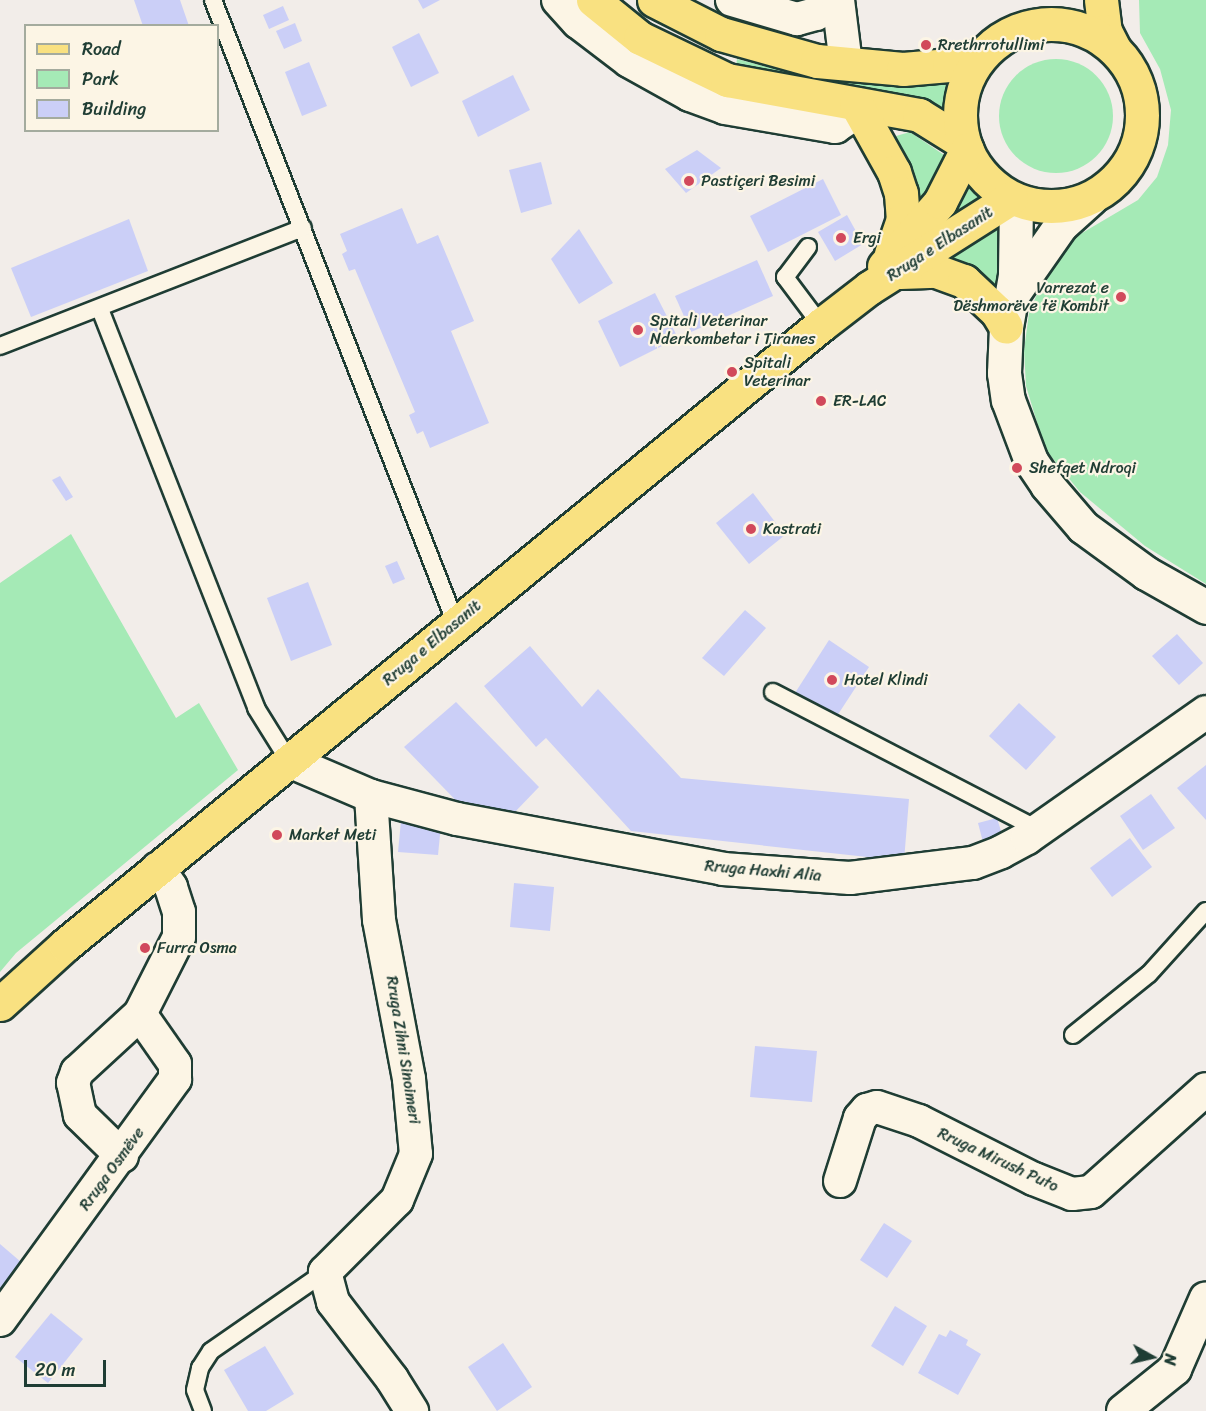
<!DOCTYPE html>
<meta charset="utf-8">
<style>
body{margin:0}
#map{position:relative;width:1206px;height:1411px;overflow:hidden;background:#f2ede9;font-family:Sriracha,sans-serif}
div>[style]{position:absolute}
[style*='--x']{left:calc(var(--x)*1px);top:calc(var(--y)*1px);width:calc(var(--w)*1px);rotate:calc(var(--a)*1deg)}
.green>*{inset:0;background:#a5eab6}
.round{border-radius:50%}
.building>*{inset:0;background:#cbcff7}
.roads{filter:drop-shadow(2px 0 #1f3d34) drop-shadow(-2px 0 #1f3d34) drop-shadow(0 2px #1f3d34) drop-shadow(0 -2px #1f3d34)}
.service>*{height:16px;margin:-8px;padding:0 8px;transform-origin:8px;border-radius:8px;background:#fcf5e5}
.minor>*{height:32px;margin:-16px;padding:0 16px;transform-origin:16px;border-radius:16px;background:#fcf5e5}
.secondary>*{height:33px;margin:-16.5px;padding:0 16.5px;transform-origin:16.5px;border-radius:16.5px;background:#fcf5e5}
.primary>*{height:33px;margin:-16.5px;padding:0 16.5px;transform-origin:16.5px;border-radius:16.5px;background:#f9e181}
.primary>.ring{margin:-16.5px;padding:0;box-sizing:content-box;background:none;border:33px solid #f9e181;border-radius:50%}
.dots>*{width:16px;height:16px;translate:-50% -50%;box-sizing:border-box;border:3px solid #fcf5e5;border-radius:50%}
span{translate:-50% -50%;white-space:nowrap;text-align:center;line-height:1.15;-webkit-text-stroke:4.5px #fcf5e5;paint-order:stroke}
.poi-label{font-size:16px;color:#1f3d34}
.left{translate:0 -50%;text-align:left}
.right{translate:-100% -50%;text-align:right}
.street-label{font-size:16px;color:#1f3d34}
.legend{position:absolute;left:24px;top:24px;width:195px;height:108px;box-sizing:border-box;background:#fcf5e5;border:2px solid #a4ab9e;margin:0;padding:8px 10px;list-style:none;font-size:18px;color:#1f3d34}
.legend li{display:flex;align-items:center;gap:12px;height:30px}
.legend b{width:30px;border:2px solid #a4ab9e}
.north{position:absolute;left:1122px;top:1327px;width:60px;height:60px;-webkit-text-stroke:4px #fcf5e5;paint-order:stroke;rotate:98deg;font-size:16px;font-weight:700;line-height:24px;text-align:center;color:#1f3d34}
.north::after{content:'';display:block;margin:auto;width:21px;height:27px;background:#1f3d34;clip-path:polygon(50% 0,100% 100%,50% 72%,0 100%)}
.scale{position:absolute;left:24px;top:1360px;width:82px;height:27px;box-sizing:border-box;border:3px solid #1f3d34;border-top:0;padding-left:8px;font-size:18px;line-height:21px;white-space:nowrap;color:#1f3d34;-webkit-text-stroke:4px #fcf5e5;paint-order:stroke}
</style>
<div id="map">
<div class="green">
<div style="clip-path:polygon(1139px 0,1206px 0,1206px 584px,1145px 546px,1080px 492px,1045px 449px,1026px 386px,1024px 350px,1029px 313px,1042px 282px,1077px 236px,1138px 200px,1157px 177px,1168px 145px,1171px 110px,1160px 69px,1140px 33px)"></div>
<div class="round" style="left:999px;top:59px;width:114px;height:114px"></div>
<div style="clip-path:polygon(737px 59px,784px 71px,892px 87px,958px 78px,952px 116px,736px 66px)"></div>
<div style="clip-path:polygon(910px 132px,947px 157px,921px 212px,889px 138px)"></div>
<div style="clip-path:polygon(967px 171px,993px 200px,916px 245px)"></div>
<div style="clip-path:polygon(1001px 222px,999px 292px,938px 257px)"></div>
<div style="clip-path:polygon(71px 534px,176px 718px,199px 703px,238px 770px,16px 953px,0 972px,0 583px)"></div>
</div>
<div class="building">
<div style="clip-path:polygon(134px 0,180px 0,189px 26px,143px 26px)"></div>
<div style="clip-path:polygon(418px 0,440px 0,423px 9px)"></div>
<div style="clip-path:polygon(283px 6px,289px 20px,269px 29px,263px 15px)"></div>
<div style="clip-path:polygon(295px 23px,302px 41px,284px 49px,276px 31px)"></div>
<div style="clip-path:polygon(419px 33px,439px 73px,411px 87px,392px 47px)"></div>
<div style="clip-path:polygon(309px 62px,327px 106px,302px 116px,285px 72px)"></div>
<div style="clip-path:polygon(513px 75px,530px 110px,478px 137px,462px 101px)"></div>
<div style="clip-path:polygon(697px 150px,721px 168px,686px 193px,665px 169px)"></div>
<div style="clip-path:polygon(541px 162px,552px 204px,521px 213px,509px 170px)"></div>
<div style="clip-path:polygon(823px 179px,841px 215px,768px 252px,750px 216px)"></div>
<div style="clip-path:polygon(402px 208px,417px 244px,438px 235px,474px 321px,451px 331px,489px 423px,430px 448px,423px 431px,417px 434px,409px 415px,415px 412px,355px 269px,349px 271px,342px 254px,347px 251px,340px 234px)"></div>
<div style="clip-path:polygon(847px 215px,863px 244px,835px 261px,818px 232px)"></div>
<div style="clip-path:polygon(129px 219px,148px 271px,31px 317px,11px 268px)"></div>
<div style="clip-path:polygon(579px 229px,613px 283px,579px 304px,551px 259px)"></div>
<div style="clip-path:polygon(757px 260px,773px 296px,691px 332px,675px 296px)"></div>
<div style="clip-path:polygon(655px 293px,678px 338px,620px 367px,598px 321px)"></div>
<div style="clip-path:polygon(60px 476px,73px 497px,66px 501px,52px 480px)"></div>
<div style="clip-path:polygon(753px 493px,785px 535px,749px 564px,716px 523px)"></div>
<div style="clip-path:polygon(397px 561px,405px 579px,393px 584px,385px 566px)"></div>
<div style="clip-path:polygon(308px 582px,332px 645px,291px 661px,267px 598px)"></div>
<div style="clip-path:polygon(745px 610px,766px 628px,724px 676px,702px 658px)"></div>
<div style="clip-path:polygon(1177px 634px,1203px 663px,1179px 685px,1152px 656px)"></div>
<div style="clip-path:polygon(829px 640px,869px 667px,835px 719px,795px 693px)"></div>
<div style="clip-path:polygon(530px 646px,582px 707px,598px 689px,681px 778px,909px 799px,904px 861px,631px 831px,546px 738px,536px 747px,484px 686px)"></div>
<div style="clip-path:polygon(456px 702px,539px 787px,513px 814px,472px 817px,404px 747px)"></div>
<div style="clip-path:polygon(1019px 703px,1056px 737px,1026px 770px,989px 736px)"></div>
<div style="clip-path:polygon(1206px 765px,1206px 820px,1177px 788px)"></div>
<div style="clip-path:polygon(1151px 794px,1175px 828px,1143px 850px,1120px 816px)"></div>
<div style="clip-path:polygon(997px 818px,1004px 841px,984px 846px,978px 823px)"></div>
<div style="clip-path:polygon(401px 821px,441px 825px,438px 855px,398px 852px)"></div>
<div style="clip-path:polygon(1130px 838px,1152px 867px,1112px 897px,1090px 868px)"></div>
<div style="clip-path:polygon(514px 883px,554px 887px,550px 931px,510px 927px)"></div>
<div style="clip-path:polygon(755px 1046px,817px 1051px,812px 1102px,750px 1097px)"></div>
<div style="clip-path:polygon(884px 1223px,912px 1241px,887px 1278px,860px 1260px)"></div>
<div style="clip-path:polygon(0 1244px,28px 1268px,0 1301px)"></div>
<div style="clip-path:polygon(895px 1306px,927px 1326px,903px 1366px,871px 1346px)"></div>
<div style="clip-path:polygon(51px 1313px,83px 1339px,48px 1383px,15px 1357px)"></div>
<div style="clip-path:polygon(950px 1330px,968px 1340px,966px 1345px,981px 1354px,958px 1395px,918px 1373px,939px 1334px,946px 1337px)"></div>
<div style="clip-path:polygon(503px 1343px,532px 1387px,497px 1411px,468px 1367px)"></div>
<div style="clip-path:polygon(265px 1346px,294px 1394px,266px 1411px,248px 1411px,224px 1370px)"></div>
</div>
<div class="roads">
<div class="service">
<div style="--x:213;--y:0;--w:670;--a:68.72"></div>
<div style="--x:808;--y:247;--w:38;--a:127"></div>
<div style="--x:785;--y:277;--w:60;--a:53.1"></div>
<div style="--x:100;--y:309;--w:428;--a:68.6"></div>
<div style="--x:256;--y:708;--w:62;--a:58.1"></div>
<div style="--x:0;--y:346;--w:325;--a:-21.3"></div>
<div style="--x:773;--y:692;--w:297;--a:27.4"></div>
<div style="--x:1073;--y:1035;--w:97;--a:-38.8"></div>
<div style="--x:1149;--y:974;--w:85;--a:-47.9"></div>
<div style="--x:203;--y:1411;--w:22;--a:-111"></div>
<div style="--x:195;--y:1390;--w:23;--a:-77"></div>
<div style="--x:200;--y:1368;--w:20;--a:-57"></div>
<div style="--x:211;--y:1351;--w:139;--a:-34.7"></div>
</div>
<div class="minor">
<div style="--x:558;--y:0;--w:30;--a:48"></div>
<div style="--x:578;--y:22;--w:64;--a:37.4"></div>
<div style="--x:629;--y:61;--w:70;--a:29.1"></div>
<div style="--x:690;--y:95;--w:37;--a:20"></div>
<div style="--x:725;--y:108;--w:112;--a:9.8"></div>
<div style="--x:835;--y:127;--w:18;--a:-34"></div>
<div style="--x:850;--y:117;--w:14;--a:-65"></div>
<div style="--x:732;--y:0;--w:68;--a:16.3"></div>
<div style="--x:797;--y:19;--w:20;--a:-15"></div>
<div style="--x:816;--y:14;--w:22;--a:-39"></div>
<div style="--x:838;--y:0;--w:64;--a:82.9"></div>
<div style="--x:289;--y:761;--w:89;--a:23.1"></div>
<div style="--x:371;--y:796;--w:89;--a:15"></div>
<div style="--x:457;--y:819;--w:271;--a:10.6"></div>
<div style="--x:723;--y:869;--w:127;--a:4.1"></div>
<div style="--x:850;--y:878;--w:124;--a:-7"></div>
<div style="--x:973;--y:863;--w:30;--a:-21"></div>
<div style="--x:1001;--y:852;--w:30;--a:-28"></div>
<div style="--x:1027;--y:838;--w:219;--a:-35.1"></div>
<div style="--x:371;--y:796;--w:124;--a:86.3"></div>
<div style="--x:379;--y:920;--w:162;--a:79.3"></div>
<div style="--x:409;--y:1079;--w:75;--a:84.7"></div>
<div style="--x:416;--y:1154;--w:50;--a:112.4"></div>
<div style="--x:397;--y:1200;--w:102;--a:135"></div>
<div style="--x:325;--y:1272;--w:31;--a:75"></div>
<div style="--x:333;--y:1302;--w:97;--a:52.5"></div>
<div style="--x:392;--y:1379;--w:38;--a:58"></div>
<div style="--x:122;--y:1156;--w:59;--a:-135.7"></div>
<div style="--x:80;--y:1115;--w:33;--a:-102"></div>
<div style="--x:73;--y:1083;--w:12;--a:-70"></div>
<div style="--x:77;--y:1072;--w:86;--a:-42.6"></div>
<div style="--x:140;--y:1014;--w:86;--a:-63.1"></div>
<div style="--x:179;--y:937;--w:25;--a:-90"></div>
<div style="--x:179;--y:912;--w:26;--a:-108"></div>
<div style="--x:171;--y:887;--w:23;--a:-124"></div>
<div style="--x:840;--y:1181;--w:66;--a:-72.4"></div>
<div style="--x:860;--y:1118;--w:11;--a:-49"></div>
<div style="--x:867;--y:1110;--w:10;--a:-17"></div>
<div style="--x:877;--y:1107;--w:44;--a:18.4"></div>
<div style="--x:919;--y:1121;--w:129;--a:26.8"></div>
<div style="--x:1034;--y:1179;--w:41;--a:21.5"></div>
<div style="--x:1072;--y:1194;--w:19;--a:-6"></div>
<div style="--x:1091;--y:1192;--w:154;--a:-41.8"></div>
<div style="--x:0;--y:1320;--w:298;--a:-54"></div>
<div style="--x:175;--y:1079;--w:15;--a:-90"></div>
<div style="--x:175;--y:1064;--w:61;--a:-125"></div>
<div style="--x:1123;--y:1411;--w:67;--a:-38.9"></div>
<div style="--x:1175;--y:1369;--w:77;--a:-66.4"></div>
</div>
<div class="secondary">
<div style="--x:1016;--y:200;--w:75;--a:90.8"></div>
<div style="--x:1015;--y:275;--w:53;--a:99.8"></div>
<div style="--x:1006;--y:327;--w:46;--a:92.5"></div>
<div style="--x:1004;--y:373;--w:27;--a:82"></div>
<div style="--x:1008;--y:400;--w:65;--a:69.3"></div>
<div style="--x:1031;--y:461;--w:29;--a:56"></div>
<div style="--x:1047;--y:485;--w:55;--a:49.4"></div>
<div style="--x:1083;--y:527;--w:78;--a:36.1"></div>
<div style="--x:1146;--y:573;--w:69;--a:29.5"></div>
<div style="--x:1014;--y:292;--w:82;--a:-55"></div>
<div style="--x:1061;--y:225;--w:40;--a:-42"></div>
</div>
<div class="primary">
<div style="--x:593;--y:0;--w:60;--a:39"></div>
<div style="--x:640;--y:38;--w:97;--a:25.8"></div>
<div style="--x:727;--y:80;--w:195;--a:10.3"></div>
<div style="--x:919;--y:115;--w:53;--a:31.9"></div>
<div style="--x:654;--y:0;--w:75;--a:26.9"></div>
<div style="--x:721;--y:34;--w:100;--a:15.7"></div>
<div style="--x:817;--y:61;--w:86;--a:5.3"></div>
<div style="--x:903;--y:69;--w:46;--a:-5"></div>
<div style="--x:949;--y:65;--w:34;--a:-17"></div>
<div style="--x:1101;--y:0;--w:31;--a:83"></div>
<div style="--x:1105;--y:31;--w:20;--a:63"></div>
<div class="ring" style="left:960px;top:24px;width:149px;height:149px"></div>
<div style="--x:856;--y:104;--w:78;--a:60.8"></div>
<div style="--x:894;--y:172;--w:22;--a:72"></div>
<div style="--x:901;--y:193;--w:26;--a:86"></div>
<div style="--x:903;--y:219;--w:37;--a:109"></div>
<div style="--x:884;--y:266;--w:85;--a:-48.8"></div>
<div style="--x:940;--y:202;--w:59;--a:-63"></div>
<div style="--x:900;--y:272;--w:36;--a:-2"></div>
<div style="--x:936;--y:271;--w:30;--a:20"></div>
<div style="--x:964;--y:281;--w:45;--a:43.2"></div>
<div style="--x:997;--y:312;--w:17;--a:59"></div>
<div style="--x:0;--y:1004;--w:88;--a:-42.2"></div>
<div style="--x:65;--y:945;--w:978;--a:-39.36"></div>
<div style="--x:821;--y:325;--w:61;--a:-37.6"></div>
<div style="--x:869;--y:288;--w:168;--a:-32.4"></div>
</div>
</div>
<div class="dots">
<div style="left:926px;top:45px;background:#d1495b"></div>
<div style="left:689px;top:181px;background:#d1495b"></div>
<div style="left:841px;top:238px;background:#d1495b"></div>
<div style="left:1121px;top:297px;background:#d1495b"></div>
<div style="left:638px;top:330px;background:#d1495b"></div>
<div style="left:732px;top:372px;background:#d1495b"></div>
<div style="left:821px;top:401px;background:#d1495b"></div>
<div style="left:1017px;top:468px;background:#d1495b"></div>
<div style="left:751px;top:529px;background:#d1495b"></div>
<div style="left:832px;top:680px;background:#d1495b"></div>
<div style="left:277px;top:835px;background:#d1495b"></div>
<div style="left:145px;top:948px;background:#d1495b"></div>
</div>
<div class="poi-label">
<span class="left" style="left:938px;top:45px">Rrethrrotullimi</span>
<span class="left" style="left:701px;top:181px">Pastiçeri Besimi</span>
<span class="left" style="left:853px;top:238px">Ergi</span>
<span class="right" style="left:1109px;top:297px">Varrezat e<br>Dëshmorëve të Kombit</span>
<span class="left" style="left:650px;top:330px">Spitali Veterinar<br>Nderkombetar i Tiranes</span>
<span class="left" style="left:744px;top:372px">Spitali<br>Veterinar</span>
<span class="left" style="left:833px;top:401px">ER-LAC</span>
<span class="left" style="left:1029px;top:468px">Shefqet Ndroqi</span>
<span class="left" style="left:763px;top:529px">Kastrati</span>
<span class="left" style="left:844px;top:680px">Hotel Klindi</span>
<span class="left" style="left:289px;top:835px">Market Meti</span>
<span class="left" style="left:157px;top:948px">Furra Osma</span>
</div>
<div class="street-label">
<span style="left:940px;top:244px;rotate:-33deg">Rruga e Elbasanit</span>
<span style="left:432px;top:643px;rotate:-40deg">Rruga e Elbasanit</span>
<span style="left:763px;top:871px;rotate:5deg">Rruga Haxhi Alia</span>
<span style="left:403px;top:1050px;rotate:81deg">Rruga Zihni Sinoimeri</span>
<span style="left:998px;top:1160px;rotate:25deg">Rruga Mirush Puto</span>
<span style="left:112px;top:1169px;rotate:-54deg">Rruga Osmëve</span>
</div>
<ul class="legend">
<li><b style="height:8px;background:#f9e181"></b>Road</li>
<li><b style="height:16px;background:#a5eab6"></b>Park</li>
<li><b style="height:16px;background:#cbcff7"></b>Building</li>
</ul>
<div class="north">N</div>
<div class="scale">20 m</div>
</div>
